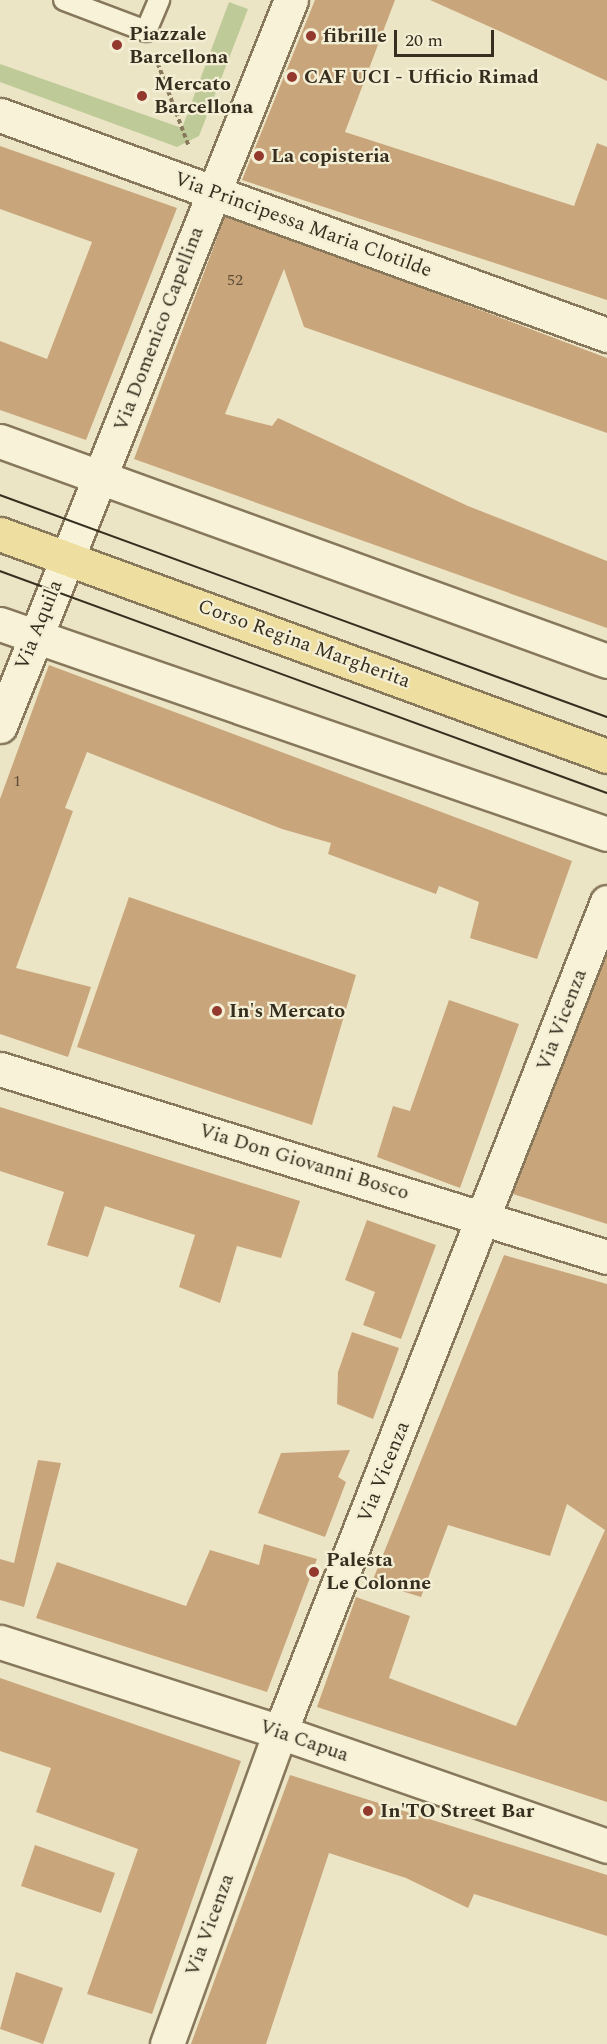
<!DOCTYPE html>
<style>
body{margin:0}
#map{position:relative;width:607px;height:2044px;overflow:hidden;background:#ece5c5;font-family:Spectral,serif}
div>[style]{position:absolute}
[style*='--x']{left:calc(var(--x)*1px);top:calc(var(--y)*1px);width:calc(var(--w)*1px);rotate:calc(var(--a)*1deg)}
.green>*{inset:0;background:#bfca99}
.building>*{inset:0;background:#c9a57c}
.path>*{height:4px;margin-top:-2px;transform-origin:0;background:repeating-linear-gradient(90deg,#87785c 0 4.5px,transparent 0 7.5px)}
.roads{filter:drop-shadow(2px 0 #87785c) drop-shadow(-2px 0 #87785c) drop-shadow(0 2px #87785c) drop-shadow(0 -2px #87785c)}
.lane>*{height:20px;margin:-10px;padding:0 10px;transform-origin:10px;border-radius:10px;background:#f7f2d8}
.street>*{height:33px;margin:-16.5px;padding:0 16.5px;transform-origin:16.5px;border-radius:16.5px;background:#f7f2d8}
.primary>*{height:33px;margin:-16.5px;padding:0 16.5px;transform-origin:16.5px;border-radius:16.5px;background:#eede9f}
.tram>*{height:1.5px;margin:-0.75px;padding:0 0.75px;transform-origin:0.75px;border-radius:0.75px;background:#372e1f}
.dots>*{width:16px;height:16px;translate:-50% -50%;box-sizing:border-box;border:3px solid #f4efd4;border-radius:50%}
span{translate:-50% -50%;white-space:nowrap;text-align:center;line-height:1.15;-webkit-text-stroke:4.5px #f4efd4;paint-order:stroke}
.number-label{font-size:16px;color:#5c4c36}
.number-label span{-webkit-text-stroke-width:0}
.poi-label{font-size:20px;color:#372e1f;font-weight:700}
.left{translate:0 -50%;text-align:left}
.street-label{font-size:20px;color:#372e1f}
.scale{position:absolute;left:394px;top:30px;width:100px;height:27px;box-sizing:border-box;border:3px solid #372e1f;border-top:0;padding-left:8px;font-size:18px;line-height:21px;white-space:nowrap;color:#372e1f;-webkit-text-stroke:4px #f4efd4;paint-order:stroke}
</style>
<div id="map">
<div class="green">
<div style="clip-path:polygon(229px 2px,248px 9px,199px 136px,177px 147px,0 82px,0 64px,182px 128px)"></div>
</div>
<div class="building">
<div style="clip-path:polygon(315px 0,395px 0,345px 132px,574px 206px,597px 143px,607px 147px,607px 300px,242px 180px)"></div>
<div style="clip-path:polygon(430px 0,607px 0,607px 81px,497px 30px)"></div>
<div style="clip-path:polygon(0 146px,177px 208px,86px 440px,0 410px,0 341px,47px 359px,92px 242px,0 209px)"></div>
<div style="clip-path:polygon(226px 214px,607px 358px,607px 433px,304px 327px,284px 269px,225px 414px,272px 426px,278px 418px,468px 506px,607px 561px,607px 628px,134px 459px)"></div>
<div style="clip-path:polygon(49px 665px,572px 861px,537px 959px,470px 938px,479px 902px,439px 886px,436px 894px,328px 854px,331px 843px,282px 829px,87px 752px,65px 808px,73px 811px,16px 968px,91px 987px,68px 1057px,0 1034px,0 799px)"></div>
<div style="clip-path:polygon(129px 897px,356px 975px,312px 1125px,77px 1047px)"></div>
<div style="clip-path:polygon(607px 930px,607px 1224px,513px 1194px)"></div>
<div style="clip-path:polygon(449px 1000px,519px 1024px,460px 1188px,377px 1157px,393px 1106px,410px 1111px)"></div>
<div style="clip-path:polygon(0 1107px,300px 1201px,281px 1258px,237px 1246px,220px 1303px,179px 1287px,195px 1235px,105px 1206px,88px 1257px,47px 1245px,64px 1192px,0 1171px)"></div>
<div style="clip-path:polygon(367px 1220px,436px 1245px,401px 1339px,363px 1325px,375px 1292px,345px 1280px)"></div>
<div style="clip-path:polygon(504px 1255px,607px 1284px,607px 1802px,317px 1707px,356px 1597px,410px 1616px,389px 1678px,516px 1726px,605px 1530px,567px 1504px,550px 1556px,448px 1525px,421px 1597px,372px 1582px)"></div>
<div style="clip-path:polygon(352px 1332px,399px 1348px,373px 1419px,337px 1404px,338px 1372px)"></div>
<div style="clip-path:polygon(350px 1450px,338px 1477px,346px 1482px,325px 1537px,258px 1513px,281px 1453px)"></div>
<div style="clip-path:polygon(38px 1460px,61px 1463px,24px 1607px,0 1600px,0 1559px,14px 1563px)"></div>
<div style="clip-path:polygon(264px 1544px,317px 1559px,267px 1692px,36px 1618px,57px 1562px,186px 1606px,210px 1550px,259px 1565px)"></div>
<div style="clip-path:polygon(0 1678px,241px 1761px,152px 2014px,87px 1994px,138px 1849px,36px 1812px,51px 1768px,0 1751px)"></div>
<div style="clip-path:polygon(290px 1775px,607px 1875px,607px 1936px,474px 1894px,468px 1908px,406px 1878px,329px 1853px,266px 2044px,191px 2044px)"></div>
<div style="clip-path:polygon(35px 1845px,115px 1873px,101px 1913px,21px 1886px)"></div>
<div style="clip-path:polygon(16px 1972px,63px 1988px,43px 2044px,0 2029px)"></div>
</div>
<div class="path">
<div style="--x:155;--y:56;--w:97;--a:69.5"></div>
</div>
<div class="roads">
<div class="lane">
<div style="--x:64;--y:0;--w:88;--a:20.7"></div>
<div style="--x:146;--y:31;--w:34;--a:-67"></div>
</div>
<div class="street">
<div style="--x:0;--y:115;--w:646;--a:19.92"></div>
<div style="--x:0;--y:441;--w:646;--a:19.92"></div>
<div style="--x:0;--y:624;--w:642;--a:19.08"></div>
<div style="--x:0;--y:726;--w:782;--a:-68.16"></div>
<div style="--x:0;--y:1069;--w:635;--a:17.21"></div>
<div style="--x:0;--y:1642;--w:294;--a:17.8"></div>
<div style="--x:280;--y:1732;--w:346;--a:19.2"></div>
<div style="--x:167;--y:2044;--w:332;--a:-70.1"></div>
<div style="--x:280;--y:1732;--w:892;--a:-68.5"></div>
</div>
<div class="primary">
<div style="--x:0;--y:534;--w:646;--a:20.09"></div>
</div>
</div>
<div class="tram">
<div style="--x:0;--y:495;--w:646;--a:20.09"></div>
<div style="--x:0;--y:571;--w:646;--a:20.09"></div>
</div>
<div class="dots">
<div style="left:311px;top:36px;background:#93392e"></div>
<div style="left:117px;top:45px;background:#93392e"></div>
<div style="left:292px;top:77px;background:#93392e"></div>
<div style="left:142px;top:96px;background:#93392e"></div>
<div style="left:259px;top:156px;background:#93392e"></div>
<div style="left:217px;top:1011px;background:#93392e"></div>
<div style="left:314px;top:1572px;background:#93392e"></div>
<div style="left:368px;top:1811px;background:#93392e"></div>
</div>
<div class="number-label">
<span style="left:235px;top:280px">52</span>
<span style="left:17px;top:781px">1</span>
</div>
<div class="poi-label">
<span class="left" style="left:129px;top:46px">Piazzale<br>Barcellona</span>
<span class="left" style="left:323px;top:36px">fibrille</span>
<span class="left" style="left:304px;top:77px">CAF UCI - Ufficio Rimad</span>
<span class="left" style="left:154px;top:96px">Mercato<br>Barcellona</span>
<span class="left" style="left:271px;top:156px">La copisteria</span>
<span class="left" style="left:229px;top:1011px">In's Mercato</span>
<span class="left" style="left:326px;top:1572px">Palesta<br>Le Colonne</span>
<span class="left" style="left:380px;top:1811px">In'TO Street Bar</span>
</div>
<div class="street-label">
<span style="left:303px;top:225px;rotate:20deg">Via Principessa Maria Clotilde</span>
<span style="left:159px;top:329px;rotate:-69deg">Via Domenico Capellina</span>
<span style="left:39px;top:625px;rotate:-68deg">Via Aquila</span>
<span style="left:304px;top:644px;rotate:20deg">Corso Regina Margherita</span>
<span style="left:562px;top:1020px;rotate:-69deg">Via Vicenza</span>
<span style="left:304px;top:1162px;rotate:17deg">Via Don Giovanni Bosco</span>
<span style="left:384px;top:1472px;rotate:-68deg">Via Vicenza</span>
<span style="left:304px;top:1741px;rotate:19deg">Via Capua</span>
<span style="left:210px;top:1925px;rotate:-70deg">Via Vicenza</span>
</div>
<div class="scale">20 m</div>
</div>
